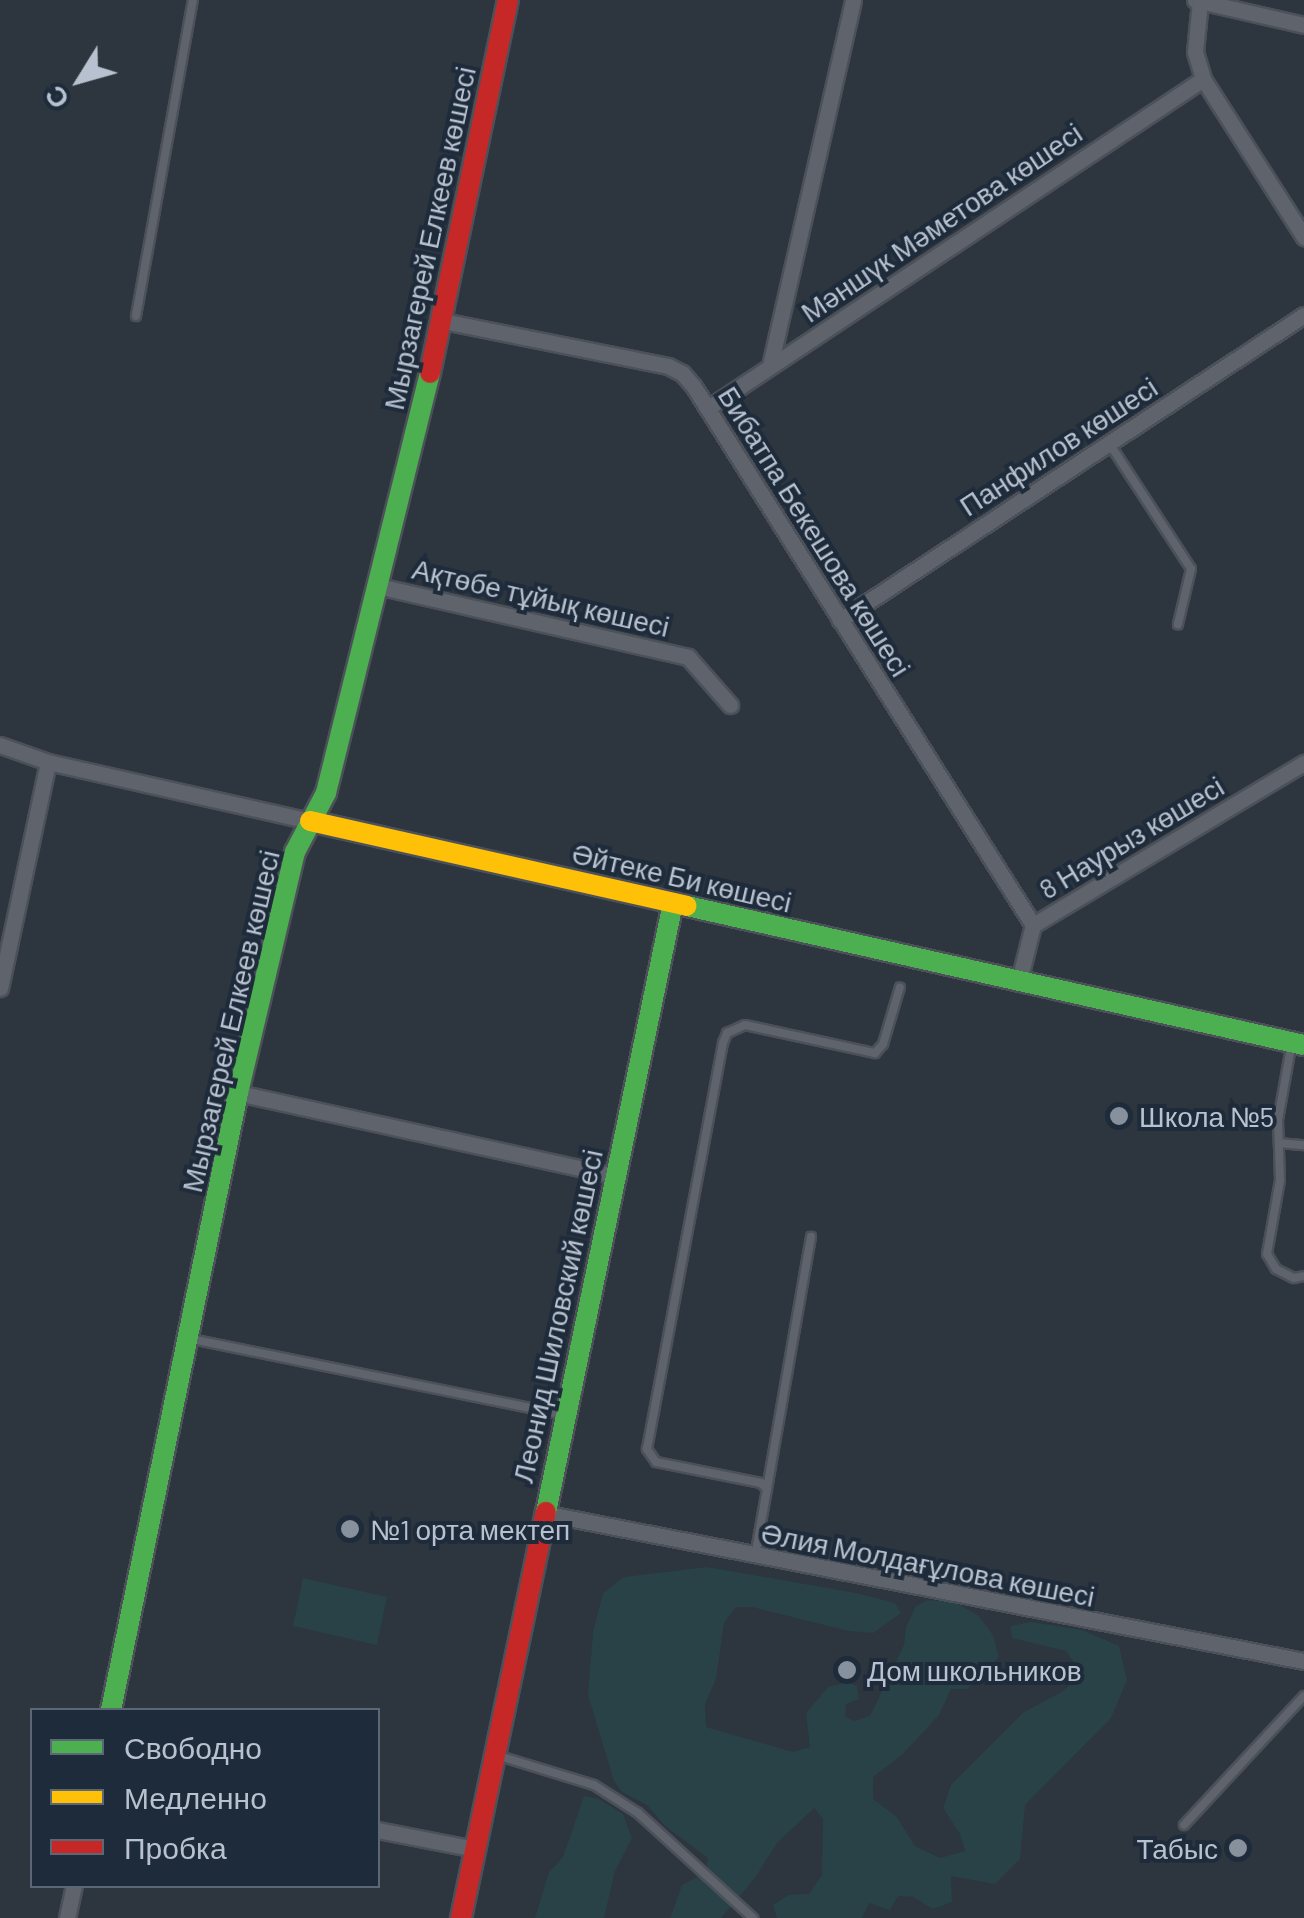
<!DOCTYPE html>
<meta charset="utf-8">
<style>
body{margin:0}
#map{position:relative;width:1304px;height:1918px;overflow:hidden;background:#2d353f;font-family:Barlow,sans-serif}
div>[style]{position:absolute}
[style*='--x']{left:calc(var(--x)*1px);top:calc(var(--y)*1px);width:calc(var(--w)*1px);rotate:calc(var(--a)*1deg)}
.green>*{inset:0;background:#284247}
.roads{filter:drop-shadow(2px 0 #4c5159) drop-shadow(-2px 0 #4c5159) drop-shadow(0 2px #4c5159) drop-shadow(0 -2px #4c5159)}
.lane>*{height:8px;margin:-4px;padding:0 4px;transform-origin:4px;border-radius:4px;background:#5e636c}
.street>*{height:15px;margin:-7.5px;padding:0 7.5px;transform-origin:7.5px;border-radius:7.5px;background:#5e636c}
.fast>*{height:20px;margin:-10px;padding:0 10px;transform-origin:10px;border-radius:10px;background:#4caf50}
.slow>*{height:20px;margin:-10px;padding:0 10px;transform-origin:10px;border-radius:10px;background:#ffc107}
.jam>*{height:20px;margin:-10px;padding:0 10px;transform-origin:10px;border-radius:10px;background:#c62828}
.dots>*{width:28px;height:28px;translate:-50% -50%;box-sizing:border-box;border:5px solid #1e2b3b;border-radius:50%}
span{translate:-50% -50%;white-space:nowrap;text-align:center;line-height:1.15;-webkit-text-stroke:8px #1e2b3b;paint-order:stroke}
.street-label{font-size:28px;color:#b8c1cf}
.poi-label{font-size:28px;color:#b8c1cf}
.left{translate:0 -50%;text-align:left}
.right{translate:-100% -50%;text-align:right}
.legend{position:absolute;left:30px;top:1708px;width:350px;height:180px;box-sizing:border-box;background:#1e2b3b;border:2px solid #5c6776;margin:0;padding:12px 18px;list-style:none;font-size:30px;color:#b8c1cf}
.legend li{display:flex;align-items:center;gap:20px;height:50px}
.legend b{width:50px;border:2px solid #5c6776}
.north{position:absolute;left:30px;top:30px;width:100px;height:100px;-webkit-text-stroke:8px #1e2b3b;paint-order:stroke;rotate:233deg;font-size:28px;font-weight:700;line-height:40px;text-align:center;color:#b8c1cf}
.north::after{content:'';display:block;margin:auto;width:35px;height:45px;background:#b8c1cf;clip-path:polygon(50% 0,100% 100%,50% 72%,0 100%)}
</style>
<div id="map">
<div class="green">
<div style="clip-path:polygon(707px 1567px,856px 1593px,895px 1603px,901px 1613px,873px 1633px,849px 1631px,752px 1607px,736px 1607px,724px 1623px,716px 1679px,705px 1704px,706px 1727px,793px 1752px,810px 1747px,806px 1713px,828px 1687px,848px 1682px,857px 1686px,859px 1699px,846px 1704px,845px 1716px,854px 1721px,870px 1716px,904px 1645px,906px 1627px,916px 1606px,928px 1600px,955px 1602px,979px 1616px,993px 1635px,999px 1657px,967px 1689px,951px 1689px,939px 1715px,902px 1755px,873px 1777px,873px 1799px,896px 1816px,915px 1846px,940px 1858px,965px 1851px,960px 1834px,943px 1808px,951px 1785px,1024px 1712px,1065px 1690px,1080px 1671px,1066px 1651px,1012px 1638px,1010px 1626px,1031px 1622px,1082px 1630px,1119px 1646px,1127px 1680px,1111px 1718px,1025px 1805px,1020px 1859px,995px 1884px,951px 1876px,952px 1902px,933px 1909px,913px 1897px,898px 1896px,890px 1910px,869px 1903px,862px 1918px,777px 1918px,773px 1905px,788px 1895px,809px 1894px,822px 1875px,823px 1819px,814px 1808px,777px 1843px,755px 1878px,721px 1918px,670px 1918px,682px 1885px,705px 1873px,708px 1858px,665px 1826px,647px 1805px,622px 1792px,614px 1781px,588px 1695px,593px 1632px,603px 1593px,624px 1577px)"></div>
<div style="clip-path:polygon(303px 1578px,387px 1597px,377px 1645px,293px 1626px)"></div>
<div style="clip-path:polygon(584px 1796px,599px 1799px,623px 1814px,632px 1838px,615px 1871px,604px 1918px,535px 1918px,549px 1872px,563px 1857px)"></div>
</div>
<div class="roads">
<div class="lane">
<div style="--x:136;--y:316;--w:321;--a:-79.8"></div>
<div style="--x:1109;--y:443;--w:150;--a:56.9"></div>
<div style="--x:1191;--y:569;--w:57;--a:103.3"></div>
<div style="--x:1291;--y:1047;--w:74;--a:100.1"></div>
<div style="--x:1278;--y:1120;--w:60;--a:88.1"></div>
<div style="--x:1280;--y:1180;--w:75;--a:100"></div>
<div style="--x:1267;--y:1254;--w:17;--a:59"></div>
<div style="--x:1276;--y:1269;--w:20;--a:27"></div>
<div style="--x:1294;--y:1278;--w:10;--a:-11"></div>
<div style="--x:1279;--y:1143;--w:25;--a:5"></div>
<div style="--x:191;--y:1339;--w:381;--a:11.5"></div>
<div style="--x:767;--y:1489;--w:256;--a:-80.1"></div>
<div style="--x:755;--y:1557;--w:69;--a:-80"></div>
<div style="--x:767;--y:1489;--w:8;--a:-135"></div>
<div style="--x:761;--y:1483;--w:107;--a:-168.7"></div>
<div style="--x:656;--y:1462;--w:16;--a:-125"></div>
<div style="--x:647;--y:1449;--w:413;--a:-79.4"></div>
<div style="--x:723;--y:1043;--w:11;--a:-68"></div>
<div style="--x:727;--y:1033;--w:20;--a:-24"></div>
<div style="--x:745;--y:1025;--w:133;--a:12.2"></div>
<div style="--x:875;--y:1053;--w:12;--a:-48"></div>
<div style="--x:883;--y:1044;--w:59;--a:-73.4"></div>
<div style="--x:496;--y:1755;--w:102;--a:17"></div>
<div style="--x:594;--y:1785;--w:52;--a:32.5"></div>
<div style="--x:638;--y:1813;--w:156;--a:42.4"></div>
<div style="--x:1184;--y:1825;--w:176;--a:-47.1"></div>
</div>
<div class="street">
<div style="--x:1195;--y:0;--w:112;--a:12.9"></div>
<div style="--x:1200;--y:1;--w:51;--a:95.6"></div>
<div style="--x:1195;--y:52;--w:28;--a:73"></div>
<div style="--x:1203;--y:79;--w:188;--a:57.4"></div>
<div style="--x:443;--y:321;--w:229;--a:11.3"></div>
<div style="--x:668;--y:366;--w:16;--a:27"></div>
<div style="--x:682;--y:373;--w:18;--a:49"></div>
<div style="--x:694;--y:387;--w:636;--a:57.78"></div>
<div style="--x:770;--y:366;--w:375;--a:-77.2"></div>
<div style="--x:708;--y:408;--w:594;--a:-33.61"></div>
<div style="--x:378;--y:586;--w:318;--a:12.9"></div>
<div style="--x:688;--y:657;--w:64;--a:48.8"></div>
<div style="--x:840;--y:620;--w:555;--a:-33.32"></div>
<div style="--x:0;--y:745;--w:51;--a:19.5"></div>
<div style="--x:48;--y:762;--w:269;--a:12.7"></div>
<div style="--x:1019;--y:981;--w:58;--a:-76"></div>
<div style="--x:1033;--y:925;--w:316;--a:-30.9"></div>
<div style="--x:0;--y:988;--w:231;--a:-78"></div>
<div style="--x:238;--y:1093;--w:385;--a:12.4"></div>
<div style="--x:543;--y:1513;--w:775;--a:11.01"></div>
<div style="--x:378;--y:1830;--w:99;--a:11.1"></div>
<div style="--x:67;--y:1918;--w:33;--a:-78"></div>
</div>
<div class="fast">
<div style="--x:687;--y:906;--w:632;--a:12.7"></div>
<div style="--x:546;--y:1512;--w:622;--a:-78.22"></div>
<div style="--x:111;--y:1710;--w:630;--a:-78.37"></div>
<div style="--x:238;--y:1093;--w:248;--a:-76.7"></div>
<div style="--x:295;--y:852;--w:67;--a:-62.3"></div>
<div style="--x:326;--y:793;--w:433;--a:-76.1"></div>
</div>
<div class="slow">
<div style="--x:310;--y:821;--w:386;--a:12.7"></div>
</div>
<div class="jam">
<div style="--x:430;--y:373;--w:381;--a:-78.2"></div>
<div style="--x:461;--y:1918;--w:415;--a:-78.2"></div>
</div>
</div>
<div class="dots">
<div style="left:1119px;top:1116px;background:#87909d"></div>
<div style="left:350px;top:1529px;background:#87909d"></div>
<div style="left:847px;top:1670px;background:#87909d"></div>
<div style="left:1238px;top:1848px;background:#87909d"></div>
</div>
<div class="street-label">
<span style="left:941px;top:222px;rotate:-34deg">Мәншүк Мәметова көшесі</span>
<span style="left:429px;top:238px;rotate:-78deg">Мырзагерей Елкеев көшесі</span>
<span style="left:1058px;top:446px;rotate:-33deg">Панфилов көшесі</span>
<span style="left:815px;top:531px;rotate:58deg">Бибатпа Бекешова көшесі</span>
<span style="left:541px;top:597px;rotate:13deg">Ақтөбе тұйық көшесі</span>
<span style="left:1131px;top:837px;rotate:-31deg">8 Наурыз көшесі</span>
<span style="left:682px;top:877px;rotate:13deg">Әйтеке Би көшесі</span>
<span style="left:230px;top:1021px;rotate:-77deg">Мырзагерей Елкеев көшесі</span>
<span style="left:557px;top:1316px;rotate:-78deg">Леонид Шиловский көшесі</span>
<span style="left:928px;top:1564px;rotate:11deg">Әлия Молдағұлова көшесі</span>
</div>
<div class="poi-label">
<span class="left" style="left:1139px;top:1116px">Школа №5</span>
<span class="left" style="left:370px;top:1529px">№1 орта мектеп</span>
<span class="left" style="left:867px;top:1670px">Дом школьников</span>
<span class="right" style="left:1218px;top:1848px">Табыс</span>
</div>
<ul class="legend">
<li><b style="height:12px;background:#4caf50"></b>Свободно</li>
<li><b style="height:12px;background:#ffc107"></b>Медленно</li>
<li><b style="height:12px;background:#c62828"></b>Пробка</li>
</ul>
<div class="north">С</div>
</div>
